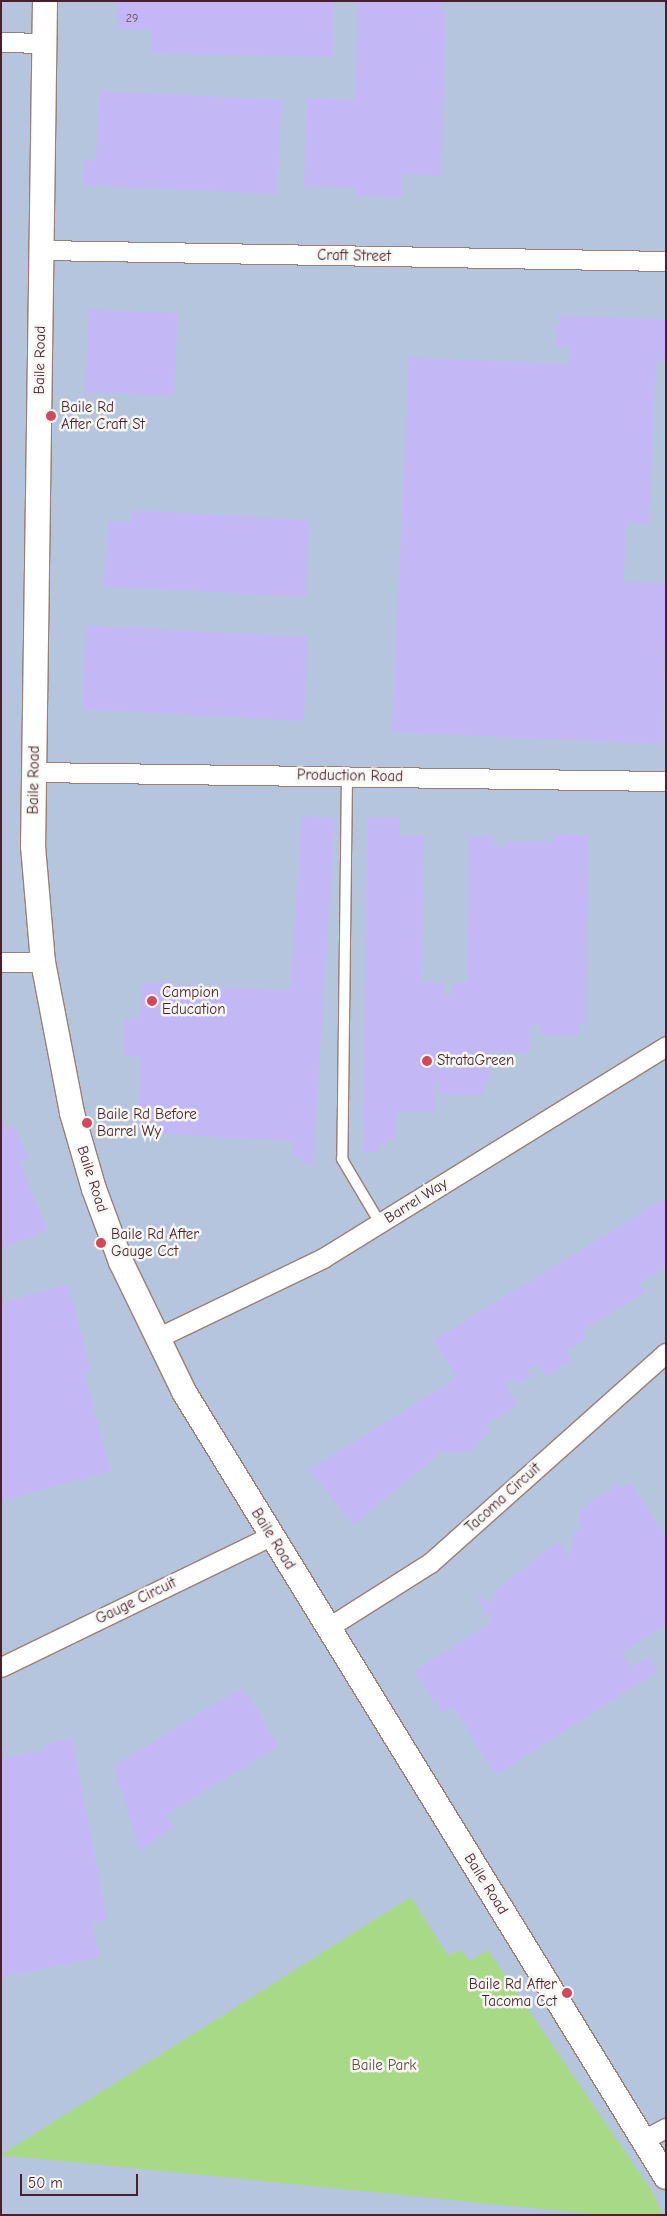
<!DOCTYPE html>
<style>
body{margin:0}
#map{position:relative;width:667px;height:2216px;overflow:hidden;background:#efdcbb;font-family:"Comic Neue",sans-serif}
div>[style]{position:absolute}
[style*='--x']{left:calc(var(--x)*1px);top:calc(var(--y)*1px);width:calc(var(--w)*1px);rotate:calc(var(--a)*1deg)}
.industrial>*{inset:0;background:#b6c5de}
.green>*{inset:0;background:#a7d987}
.building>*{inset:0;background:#c4b7f6}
.roads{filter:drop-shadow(1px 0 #9c7e73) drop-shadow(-1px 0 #9c7e73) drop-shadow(0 1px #9c7e73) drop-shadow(0 -1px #9c7e73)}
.service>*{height:10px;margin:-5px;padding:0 5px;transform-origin:5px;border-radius:5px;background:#fff}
.minor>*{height:19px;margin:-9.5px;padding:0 9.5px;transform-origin:9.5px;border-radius:9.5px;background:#fff}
.tertiary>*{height:24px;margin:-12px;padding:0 12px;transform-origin:12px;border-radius:12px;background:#fff}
.dots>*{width:14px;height:14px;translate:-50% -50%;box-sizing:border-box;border:2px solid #f6f6f2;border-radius:50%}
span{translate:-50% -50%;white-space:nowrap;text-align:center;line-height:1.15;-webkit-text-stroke:5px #f6f6f2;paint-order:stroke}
.number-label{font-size:12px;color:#68455e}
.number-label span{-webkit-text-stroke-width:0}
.street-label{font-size:15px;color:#4a1f2b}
.poi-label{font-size:15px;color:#4a1f2b}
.left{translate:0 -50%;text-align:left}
.right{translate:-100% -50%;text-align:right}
.park-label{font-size:15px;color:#614e42}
.frame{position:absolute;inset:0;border:2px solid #4a1f2b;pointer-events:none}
.scale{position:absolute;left:20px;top:2174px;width:118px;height:22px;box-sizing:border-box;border:2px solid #4a1f2b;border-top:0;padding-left:6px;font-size:15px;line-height:18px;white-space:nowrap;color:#4a1f2b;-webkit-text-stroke:4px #f6f6f2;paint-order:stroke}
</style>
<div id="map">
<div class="industrial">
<div style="clip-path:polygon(1px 1px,666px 1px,666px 2215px,1px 2215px)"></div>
</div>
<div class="green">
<div style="clip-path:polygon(411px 1897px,448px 1956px,461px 1950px,470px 1961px,488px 1950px,652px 2191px,663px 2215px,604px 2215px,1px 2155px)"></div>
</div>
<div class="building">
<div style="clip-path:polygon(118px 1px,334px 1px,333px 57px,151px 53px,152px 30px,118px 30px)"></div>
<div style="clip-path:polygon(358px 1px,443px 1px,443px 13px,446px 13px,441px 176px,402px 174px,401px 197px,354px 196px,354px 187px,304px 186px,307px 98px,355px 99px)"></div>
<div style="clip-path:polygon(99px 91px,282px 100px,277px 194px,83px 185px,84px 160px,96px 161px)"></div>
<div style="clip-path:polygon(89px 309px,178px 313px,174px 396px,85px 392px)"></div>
<div style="clip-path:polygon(559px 315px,666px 320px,666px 361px,656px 361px,649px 524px,626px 523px,624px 581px,666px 583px,663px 744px,392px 732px,409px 357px,569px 364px,570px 346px,556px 346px,557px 329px,543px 328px,559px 326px)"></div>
<div style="clip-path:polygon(131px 510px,310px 520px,306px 597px,104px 586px,108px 521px,131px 522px)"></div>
<div style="clip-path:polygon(86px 625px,308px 637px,304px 721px,82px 709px)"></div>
<div style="clip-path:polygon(302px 816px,335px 818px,313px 1164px,302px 1164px,302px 1157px,292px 1156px,292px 1141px,136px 1132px,141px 1057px,123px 1056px,125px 1018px,140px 1019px,143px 982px,290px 991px)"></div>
<div style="clip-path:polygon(368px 817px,400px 817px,400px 835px,424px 835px,422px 983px,444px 983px,444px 994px,454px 994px,454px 983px,467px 983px,469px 836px,494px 836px,494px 847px,506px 847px,506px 841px,554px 842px,554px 834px,588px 835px,586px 1024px,578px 1024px,578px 1035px,541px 1035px,541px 1025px,530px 1025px,529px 1053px,490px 1052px,489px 1082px,483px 1082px,483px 1095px,439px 1094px,439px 1083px,435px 1083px,434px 1112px,396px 1112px,395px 1139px,387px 1139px,387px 1144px,379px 1144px,379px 1152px,363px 1152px)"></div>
<div style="clip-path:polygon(1px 1116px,7px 1130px,15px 1126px,28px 1159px,20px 1163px,47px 1230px,1px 1249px)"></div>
<div style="clip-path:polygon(666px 1198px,666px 1267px,639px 1283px,644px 1293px,582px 1331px,587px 1338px,566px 1351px,572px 1360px,546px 1376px,538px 1364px,527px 1370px,531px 1376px,518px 1384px,514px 1378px,505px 1384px,518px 1405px,485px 1425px,490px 1431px,469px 1452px,442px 1451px,354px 1525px,309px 1470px,457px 1378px,434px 1340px)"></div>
<div style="clip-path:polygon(68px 1284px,91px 1371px,84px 1373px,111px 1471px,1px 1501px,1px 1303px)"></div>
<div style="clip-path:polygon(631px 1483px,666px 1538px,666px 1624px,622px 1653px,631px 1667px,650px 1657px,658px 1671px,496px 1775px,453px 1707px,442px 1713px,415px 1671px,492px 1622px,477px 1598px,493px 1602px,496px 1590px,559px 1541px,569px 1557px,575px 1532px,582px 1528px,578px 1521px,581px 1509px,616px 1486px,623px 1488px)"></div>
<div style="clip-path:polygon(243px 1687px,279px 1746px,165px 1815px,173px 1827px,139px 1851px,114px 1766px)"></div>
<div style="clip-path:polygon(72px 1738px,107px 1919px,92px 1922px,99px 1958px,1px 1977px,1px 1758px,47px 1750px,46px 1744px)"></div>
</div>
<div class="roads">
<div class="service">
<div style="--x:347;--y:776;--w:383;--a:90.7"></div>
<div style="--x:342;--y:1159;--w:74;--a:59.3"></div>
</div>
<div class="minor">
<div style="--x:1;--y:42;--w:43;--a:1.3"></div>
<div style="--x:42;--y:250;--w:624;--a:1.01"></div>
<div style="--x:34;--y:772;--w:632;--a:0.82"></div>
<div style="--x:1;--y:962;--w:42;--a:0"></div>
<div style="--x:157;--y:1338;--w:184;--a:-25.7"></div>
<div style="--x:323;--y:1258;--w:403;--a:-31.7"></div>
<div style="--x:329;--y:1627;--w:120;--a:-32.4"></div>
<div style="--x:430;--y:1563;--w:316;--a:-41.7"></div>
<div style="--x:1;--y:1667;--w:300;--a:-25.9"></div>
<div style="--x:643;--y:2140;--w:26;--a:-28"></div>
</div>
<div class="tertiary">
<div style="--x:45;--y:1;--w:845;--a:90.81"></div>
<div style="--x:33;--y:846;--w:116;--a:85.1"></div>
<div style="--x:43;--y:962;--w:154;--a:79.1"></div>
<div style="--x:72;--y:1113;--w:79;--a:73.9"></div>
<div style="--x:94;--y:1189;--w:78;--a:69.7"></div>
<div style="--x:121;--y:1262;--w:144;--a:64.1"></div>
<div style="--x:184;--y:1392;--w:921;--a:58.45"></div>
</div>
</div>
<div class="dots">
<div style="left:51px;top:416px;background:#d1495b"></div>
<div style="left:152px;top:1001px;background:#d1495b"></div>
<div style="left:427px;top:1061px;background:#d1495b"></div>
<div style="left:87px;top:1123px;background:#d1495b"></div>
<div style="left:101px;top:1243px;background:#d1495b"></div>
<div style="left:567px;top:1993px;background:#d1495b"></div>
</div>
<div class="number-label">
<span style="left:132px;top:19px">29</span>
</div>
<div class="street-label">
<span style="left:354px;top:256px;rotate:1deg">Craft Street</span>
<span style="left:40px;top:360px;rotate:-89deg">Baile Road</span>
<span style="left:350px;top:776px;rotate:1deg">Production Road</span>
<span style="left:34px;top:780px;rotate:-89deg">Baile Road</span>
<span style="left:92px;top:1179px;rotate:72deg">Baile Road</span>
<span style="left:416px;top:1201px;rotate:-32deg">Barrel Way</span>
<span style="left:503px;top:1498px;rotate:-42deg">Tacoma Circuit</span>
<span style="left:273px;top:1539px;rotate:58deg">Baile Road</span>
<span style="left:136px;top:1601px;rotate:-26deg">Gauge Circuit</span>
<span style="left:486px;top:1884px;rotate:58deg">Baile Road</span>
</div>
<div class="poi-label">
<span class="left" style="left:61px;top:416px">Baile Rd<br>After Craft St</span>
<span class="left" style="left:162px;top:1001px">Campion<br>Education</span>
<span class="left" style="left:437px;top:1061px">StrataGreen</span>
<span class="left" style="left:97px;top:1123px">Baile Rd Before<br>Barrel Wy</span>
<span class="left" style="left:111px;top:1243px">Baile Rd After<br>Gauge Cct</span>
<span class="right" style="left:557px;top:1993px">Baile Rd After<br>Tacoma Cct</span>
</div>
<div class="park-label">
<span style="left:384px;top:2066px">Baile Park</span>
</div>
<div class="frame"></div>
<div class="scale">50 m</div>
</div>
